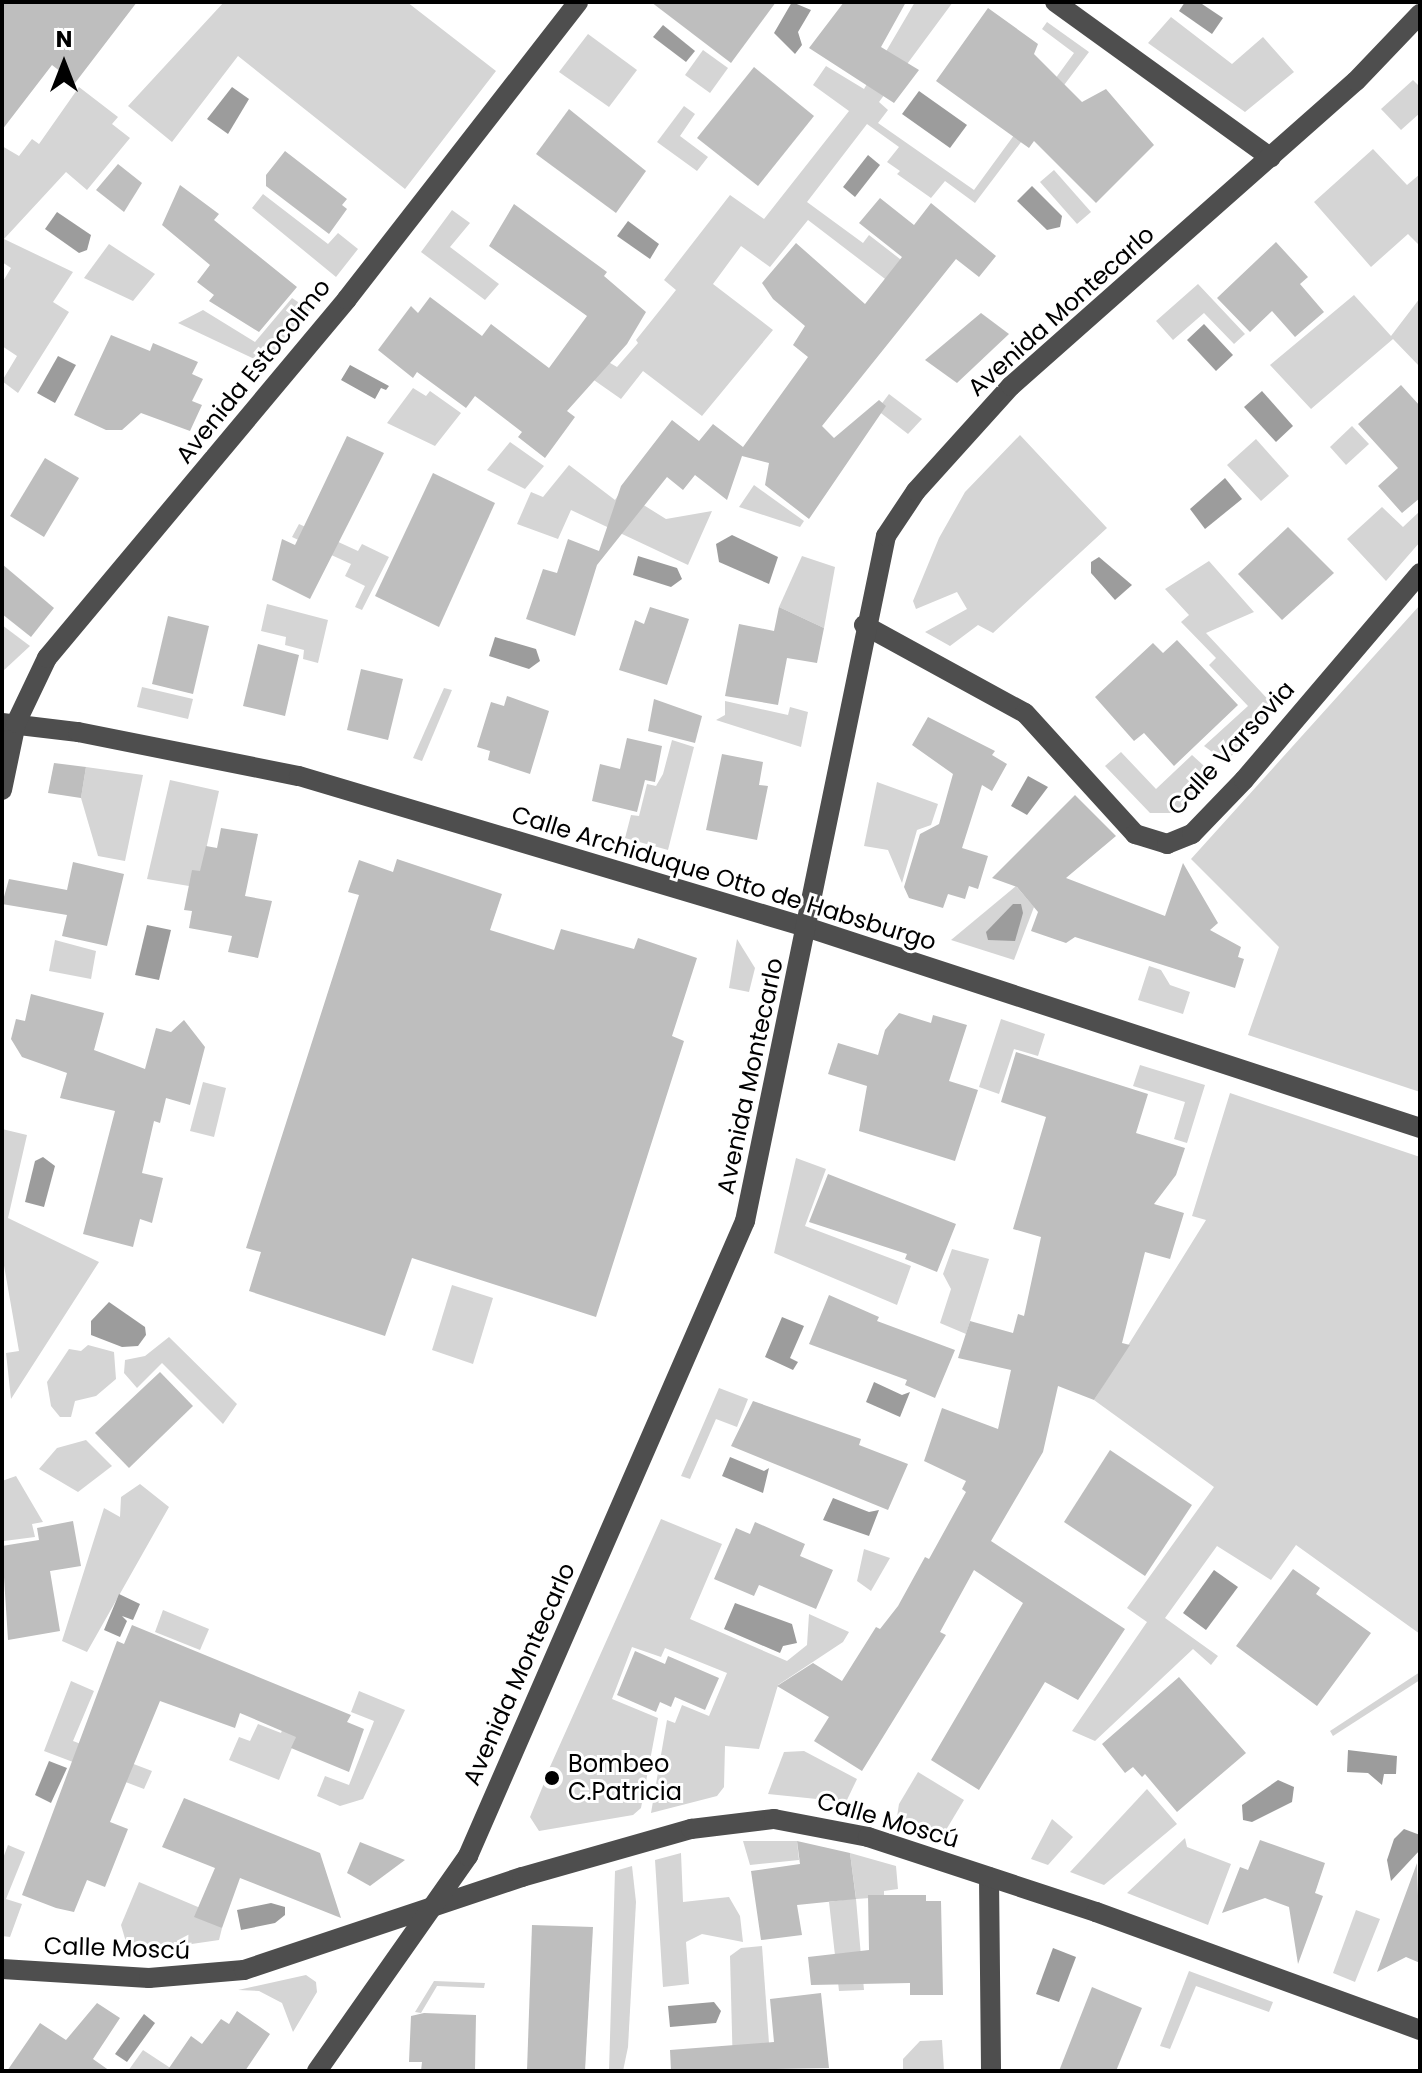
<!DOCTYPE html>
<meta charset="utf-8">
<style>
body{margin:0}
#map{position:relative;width:1422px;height:2073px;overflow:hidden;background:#fff;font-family:Poppins,sans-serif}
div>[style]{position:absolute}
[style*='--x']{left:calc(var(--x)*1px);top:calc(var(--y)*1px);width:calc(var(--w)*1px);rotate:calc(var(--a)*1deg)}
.green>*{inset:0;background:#d5d5d5}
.water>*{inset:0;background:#9c9c9c}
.building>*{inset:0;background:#bebebe}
.minor>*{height:20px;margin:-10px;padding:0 10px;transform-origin:10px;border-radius:10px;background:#4e4e4e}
.dots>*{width:22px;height:22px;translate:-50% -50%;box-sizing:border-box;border:4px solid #fff;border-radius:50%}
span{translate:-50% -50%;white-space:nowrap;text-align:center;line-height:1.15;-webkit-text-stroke:6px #fff;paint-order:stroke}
.street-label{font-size:24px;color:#000}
.poi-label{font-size:24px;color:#000}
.left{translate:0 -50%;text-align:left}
.frame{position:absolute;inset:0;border:4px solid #000;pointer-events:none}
.north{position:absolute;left:24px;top:24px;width:80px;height:80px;-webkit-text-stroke:6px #fff;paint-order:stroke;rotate:0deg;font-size:22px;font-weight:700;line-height:32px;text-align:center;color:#000}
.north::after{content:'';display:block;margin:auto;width:28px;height:36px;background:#000;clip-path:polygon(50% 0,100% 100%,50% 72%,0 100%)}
</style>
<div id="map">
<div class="green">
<div style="clip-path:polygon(224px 2px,407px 2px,496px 71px,405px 189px,238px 56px,172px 142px,128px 106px)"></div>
<div style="clip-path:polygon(915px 2px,953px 2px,879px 102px,888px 110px,878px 123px,974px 190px,1074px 53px,1042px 29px,1047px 22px,1089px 52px,975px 203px,945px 181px,931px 198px,897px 174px,900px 171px,887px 162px,899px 147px,867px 124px,807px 202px,863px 243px,869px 235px,909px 266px,893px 285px,808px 220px,770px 267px,741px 246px,713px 284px,773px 330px,702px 416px,643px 371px,621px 399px,591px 378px,605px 360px,617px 367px,638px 343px,636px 340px,676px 290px,664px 280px,730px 195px,764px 219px,849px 111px,813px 85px,826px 66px,864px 89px)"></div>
<div style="clip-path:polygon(1171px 17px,1232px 64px,1263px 37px,1294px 72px,1245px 112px,1148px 43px)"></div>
<div style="clip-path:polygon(588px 34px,637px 70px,609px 107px,559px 72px)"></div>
<div style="clip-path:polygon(703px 50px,728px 68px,710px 93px,685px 75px)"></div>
<div style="clip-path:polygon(1413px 80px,1420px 87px,1420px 113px,1401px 130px,1381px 109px)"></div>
<div style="clip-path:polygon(79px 87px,118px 117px,112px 124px,130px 138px,87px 190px,66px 172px,4px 239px,73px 272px,53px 302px,69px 312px,18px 393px,2px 381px,17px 356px,2px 346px,2px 283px,11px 268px,2px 262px,2px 146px,19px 156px,32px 139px,39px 144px)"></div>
<div style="clip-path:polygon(684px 106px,695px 114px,680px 136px,708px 157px,697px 171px,657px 142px)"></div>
<div style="clip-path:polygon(1373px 149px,1407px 185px,1420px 174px,1420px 246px,1408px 234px,1371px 267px,1314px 202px)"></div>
<div style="clip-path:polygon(1054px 170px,1091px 212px,1077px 224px,1040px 182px)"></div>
<div style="clip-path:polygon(263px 194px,328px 244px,338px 233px,358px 249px,336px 277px,252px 208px)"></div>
<div style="clip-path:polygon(452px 210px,470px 223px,450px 247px,499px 284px,485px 300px,421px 252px)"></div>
<div style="clip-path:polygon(109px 244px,155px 274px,133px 301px,84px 278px)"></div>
<div style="clip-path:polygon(1198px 284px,1245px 334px,1234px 344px,1204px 313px,1173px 340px,1156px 321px)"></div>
<div style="clip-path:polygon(1354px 295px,1391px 336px,1420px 298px,1420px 367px,1393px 339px,1311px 409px,1270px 365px)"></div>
<div style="clip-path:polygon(292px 298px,310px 310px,267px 365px,178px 323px,203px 310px,255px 342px)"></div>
<div style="clip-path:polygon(413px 388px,426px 396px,430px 391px,461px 413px,435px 446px,387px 423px)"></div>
<div style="clip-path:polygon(889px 394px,922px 419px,908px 434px,877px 410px)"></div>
<div style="clip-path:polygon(1352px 426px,1369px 444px,1346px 465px,1330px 447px)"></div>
<div style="clip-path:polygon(1020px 435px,1107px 528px,993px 633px,978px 625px,950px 646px,925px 632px,967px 609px,957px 592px,916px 609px,913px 601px,939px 538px,965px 492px)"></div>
<div style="clip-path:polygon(1256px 439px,1289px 476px,1261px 501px,1227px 465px)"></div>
<div style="clip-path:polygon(510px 442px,544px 466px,525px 489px,487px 470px)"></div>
<div style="clip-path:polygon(569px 465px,615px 500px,621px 491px,666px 519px,712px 511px,688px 565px,571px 510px,558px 539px,517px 524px,531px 492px,543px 497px)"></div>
<div style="clip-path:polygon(754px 485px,804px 521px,800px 527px,739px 507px)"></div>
<div style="clip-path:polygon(1382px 507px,1403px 527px,1420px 511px,1420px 542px,1386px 581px,1347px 539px)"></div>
<div style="clip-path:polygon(299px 524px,358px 551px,362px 544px,389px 557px,362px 610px,355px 607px,365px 586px,345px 576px,351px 564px,292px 537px)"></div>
<div style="clip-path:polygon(802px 556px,835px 567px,824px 628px,779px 607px)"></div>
<div style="clip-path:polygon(1209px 561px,1254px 612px,1206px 633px,1276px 708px,1226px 762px,1204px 746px,1248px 706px,1209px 665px,1216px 658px,1181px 622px,1189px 615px,1165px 589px)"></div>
<div style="clip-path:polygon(267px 604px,328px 620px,318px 663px,303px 659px,304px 650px,285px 645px,286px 637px,261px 631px)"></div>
<div style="clip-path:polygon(1420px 605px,1420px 1092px,1248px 1035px,1279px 947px,1191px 859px)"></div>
<div style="clip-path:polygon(2px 625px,30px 646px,2px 672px)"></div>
<div style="clip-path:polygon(142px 687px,193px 699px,188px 719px,137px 707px)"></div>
<div style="clip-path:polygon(444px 688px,452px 690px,422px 761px,413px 758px)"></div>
<div style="clip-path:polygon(725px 701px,788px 715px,790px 707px,808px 712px,801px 747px,716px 720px,725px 715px)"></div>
<div style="clip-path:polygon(672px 740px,694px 747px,668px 850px,625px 838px,631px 815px,639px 816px,647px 784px,656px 786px,663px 774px)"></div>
<div style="clip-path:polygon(1121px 752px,1156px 789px,1192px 755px,1214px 775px,1179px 813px,1150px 813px,1105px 766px)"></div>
<div style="clip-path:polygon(86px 767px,143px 775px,125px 861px,98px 856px,81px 798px)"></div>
<div style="clip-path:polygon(170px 780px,219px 791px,201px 872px,189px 886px,147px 879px)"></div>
<div style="clip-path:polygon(877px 782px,938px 804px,931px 825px,917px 830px,902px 883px,888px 850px,864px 846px)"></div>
<div style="clip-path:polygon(1016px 886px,1034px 907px,1014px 960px,951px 940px)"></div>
<div style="clip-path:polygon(737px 939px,755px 968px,749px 992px,729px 988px)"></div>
<div style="clip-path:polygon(55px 940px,96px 951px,91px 979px,49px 971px)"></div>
<div style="clip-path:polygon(1149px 966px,1161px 970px,1170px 985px,1190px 992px,1183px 1014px,1138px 1000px)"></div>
<div style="clip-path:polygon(1001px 1019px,1045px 1034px,1038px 1056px,1014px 1049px,999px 1094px,979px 1087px)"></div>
<div style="clip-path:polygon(1140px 1065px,1205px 1085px,1187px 1143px,1174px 1139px,1185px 1102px,1133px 1086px)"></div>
<div style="clip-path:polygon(203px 1082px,226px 1088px,214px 1137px,190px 1131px)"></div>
<div style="clip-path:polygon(1230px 1093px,1420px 1157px,1420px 1634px,1296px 1545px,1271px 1580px,1217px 1546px,1165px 1618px,1218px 1656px,1211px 1665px,1193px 1649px,1095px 1741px,1072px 1731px,1147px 1622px,1127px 1608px,1214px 1487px,1094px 1400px,1206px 1220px,1192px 1216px)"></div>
<div style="clip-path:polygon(2px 1129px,27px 1135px,8px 1218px,99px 1262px,11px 1399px,6px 1353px,19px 1351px,2px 1254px)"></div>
<div style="clip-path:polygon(796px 1158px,826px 1169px,805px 1226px,911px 1266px,897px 1305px,774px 1253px)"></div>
<div style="clip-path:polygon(952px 1249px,989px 1259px,966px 1334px,940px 1323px,951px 1289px,943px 1274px)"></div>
<div style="clip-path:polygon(452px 1285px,493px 1298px,473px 1364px,432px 1350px)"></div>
<div style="clip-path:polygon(169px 1337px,237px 1404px,223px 1424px,162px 1363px,137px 1388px,124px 1373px,125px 1360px,145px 1356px)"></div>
<div style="clip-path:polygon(88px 1345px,114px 1352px,116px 1379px,96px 1396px,75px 1401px,71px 1417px,60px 1417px,51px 1406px,47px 1382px,69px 1349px,81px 1351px)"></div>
<div style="clip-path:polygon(719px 1388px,748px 1399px,737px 1427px,716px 1419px,690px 1479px,681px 1476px)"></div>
<div style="clip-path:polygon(86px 1440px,112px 1466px,78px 1492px,39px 1469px,57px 1448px)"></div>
<div style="clip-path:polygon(16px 1476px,43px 1522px,32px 1524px,35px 1537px,4px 1541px,2px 1481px)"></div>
<div style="clip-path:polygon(140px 1484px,169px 1507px,87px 1652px,62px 1641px,104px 1508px,120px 1517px,121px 1497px)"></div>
<div style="clip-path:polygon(661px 1519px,722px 1544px,690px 1619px,787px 1661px,807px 1645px,809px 1614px,849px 1632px,843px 1642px,778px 1685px,759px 1749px,725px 1746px,724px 1787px,717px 1796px,651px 1813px,667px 1720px,675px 1723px,682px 1705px,709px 1716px,727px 1673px,665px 1648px,661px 1657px,632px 1647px,612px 1699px,658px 1718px,641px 1808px,633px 1815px,539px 1831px,530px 1817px,545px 1781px,556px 1784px,559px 1776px,549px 1769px)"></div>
<div style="clip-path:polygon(864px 1549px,890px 1558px,871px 1591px,857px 1581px)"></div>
<div style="clip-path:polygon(163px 1610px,209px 1629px,200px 1650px,155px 1632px)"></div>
<div style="clip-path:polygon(1420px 1672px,1420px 1680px,1333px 1736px,1330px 1731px)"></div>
<div style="clip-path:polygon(71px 1681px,94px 1691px,73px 1741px,152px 1771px,144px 1789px,44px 1751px)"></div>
<div style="clip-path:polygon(359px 1691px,405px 1710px,363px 1799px,340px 1806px,317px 1796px,325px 1776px,349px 1785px,374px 1721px,351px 1712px)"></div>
<div style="clip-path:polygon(287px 1717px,302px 1723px,279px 1780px,229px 1760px,239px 1737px,250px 1741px,258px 1724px,281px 1733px)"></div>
<div style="clip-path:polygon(804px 1751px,857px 1779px,846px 1802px,768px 1794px,784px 1752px)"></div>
<div style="clip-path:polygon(918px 1772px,964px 1800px,943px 1835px,896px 1823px,899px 1804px)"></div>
<div style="clip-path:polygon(1147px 1789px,1177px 1824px,1104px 1885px,1070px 1872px)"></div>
<div style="clip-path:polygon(1052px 1819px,1073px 1837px,1048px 1865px,1031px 1859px)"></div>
<div style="clip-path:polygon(1185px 1838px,1187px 1847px,1231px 1864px,1208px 1925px,1127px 1893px)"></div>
<div style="clip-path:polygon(743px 1841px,797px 1841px,799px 1860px,750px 1865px)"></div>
<div style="clip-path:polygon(8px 1845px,25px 1852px,6px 1899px,22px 1904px,10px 1937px,2px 1936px,2px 1861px)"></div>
<div style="clip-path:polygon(681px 1853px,683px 1902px,729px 1897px,740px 1916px,743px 1942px,702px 1934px,686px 1942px,689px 1984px,663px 1987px,655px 1860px)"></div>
<div style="clip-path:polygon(850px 1853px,896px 1866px,898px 1889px,884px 1891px,884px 1897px,856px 1899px,864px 1990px,839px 1991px,829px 1902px,856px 1898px)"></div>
<div style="clip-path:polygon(632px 1866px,636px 1902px,628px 2047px,623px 2071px,609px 2071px,615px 1871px)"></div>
<div style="clip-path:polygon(139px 1882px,198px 1907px,222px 1928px,219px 1940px,171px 1947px,126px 1942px,121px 1925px)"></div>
<div style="clip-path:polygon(1356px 1910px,1380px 1919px,1355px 1982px,1333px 1973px)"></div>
<div style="clip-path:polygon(762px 1946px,771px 2071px,733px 2071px,730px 1956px,741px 1948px)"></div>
<div style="clip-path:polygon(1189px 1971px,1273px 2002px,1269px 2012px,1196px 1986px,1170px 2049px,1160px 2046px)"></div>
<div style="clip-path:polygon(306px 1975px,316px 1982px,317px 1992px,293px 2032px,282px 2003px,259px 1991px,238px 1990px)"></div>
<div style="clip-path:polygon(434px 1981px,485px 1983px,484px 1988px,437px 1986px,421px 2013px,415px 2012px)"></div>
<div style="clip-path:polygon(942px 2040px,944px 2071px,903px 2071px,903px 2059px,920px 2041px)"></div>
<div style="clip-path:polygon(143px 2050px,175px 2071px,128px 2071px)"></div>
</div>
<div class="water">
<div style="clip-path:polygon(792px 2px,811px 10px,798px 32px,802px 45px,795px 54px,774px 33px)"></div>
<div style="clip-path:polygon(1185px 2px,1199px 2px,1223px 18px,1212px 34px,1179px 11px)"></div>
<div style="clip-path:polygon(663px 25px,695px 51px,686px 62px,653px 37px)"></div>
<div style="clip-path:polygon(232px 87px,249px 99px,228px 134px,207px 119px)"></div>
<div style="clip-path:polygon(919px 91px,967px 125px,950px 148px,902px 114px)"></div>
<div style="clip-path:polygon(868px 155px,880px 165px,855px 197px,843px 187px)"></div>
<div style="clip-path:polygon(1032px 186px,1062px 216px,1060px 227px,1047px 230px,1017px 201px)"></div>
<div style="clip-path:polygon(57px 212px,91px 235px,87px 250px,79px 253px,45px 229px)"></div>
<div style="clip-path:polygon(628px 221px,659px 244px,650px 259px,617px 236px)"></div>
<div style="clip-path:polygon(1204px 324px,1233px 355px,1216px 371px,1187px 340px)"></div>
<div style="clip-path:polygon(58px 356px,76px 365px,55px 403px,37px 393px)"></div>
<div style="clip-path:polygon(350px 365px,389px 386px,386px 390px,381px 388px,375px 399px,341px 380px)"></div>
<div style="clip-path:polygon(1262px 391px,1293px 426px,1276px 442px,1244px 407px)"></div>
<div style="clip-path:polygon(1225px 478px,1242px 499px,1205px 529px,1190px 509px)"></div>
<div style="clip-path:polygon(732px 535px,778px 557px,769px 584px,719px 562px,716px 544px)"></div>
<div style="clip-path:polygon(638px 556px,677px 568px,682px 579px,671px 587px,633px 575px)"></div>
<div style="clip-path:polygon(1099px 557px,1132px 585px,1115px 600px,1091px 573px,1091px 562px)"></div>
<div style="clip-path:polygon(495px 637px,536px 649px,540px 661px,529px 669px,489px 656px)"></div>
<div style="clip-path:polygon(1028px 776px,1048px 787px,1027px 815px,1011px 806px)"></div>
<div style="clip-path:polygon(1013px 904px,1021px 904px,1023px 913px,1015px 941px,988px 940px,986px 932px)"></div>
<div style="clip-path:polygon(147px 925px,171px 930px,159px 980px,135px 975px)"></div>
<div style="clip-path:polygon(43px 1157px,55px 1166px,44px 1207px,25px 1202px,35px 1161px)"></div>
<div style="clip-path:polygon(109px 1302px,145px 1327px,146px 1335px,138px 1346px,122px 1347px,91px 1335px,91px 1321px)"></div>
<div style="clip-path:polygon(782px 1317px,804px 1326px,790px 1358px,798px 1362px,793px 1370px,765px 1357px)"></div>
<div style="clip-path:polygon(874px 1382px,902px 1395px,910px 1392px,900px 1417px,866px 1402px)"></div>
<div style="clip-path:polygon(730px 1457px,764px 1471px,769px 1468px,763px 1493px,722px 1476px)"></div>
<div style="clip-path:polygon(833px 1498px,869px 1512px,879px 1510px,869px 1536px,823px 1520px)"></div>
<div style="clip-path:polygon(1214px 1570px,1238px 1587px,1206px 1630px,1183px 1613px)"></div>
<div style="clip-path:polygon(119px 1594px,140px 1604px,133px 1620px,122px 1616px,127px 1621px,120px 1637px,104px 1630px)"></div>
<div style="clip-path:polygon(735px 1603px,792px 1624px,797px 1643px,783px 1646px,780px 1653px,724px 1629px)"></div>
<div style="clip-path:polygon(1348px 1750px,1397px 1756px,1396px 1774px,1384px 1774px,1382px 1785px,1368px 1773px,1347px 1772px)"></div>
<div style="clip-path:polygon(49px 1761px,67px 1768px,51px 1803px,35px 1795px)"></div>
<div style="clip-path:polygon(1278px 1780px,1294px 1787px,1292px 1802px,1252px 1822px,1243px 1820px,1242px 1805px)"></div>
<div style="clip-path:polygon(1404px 1829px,1420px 1835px,1420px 1850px,1391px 1881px,1387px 1860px,1394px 1839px)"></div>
<div style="clip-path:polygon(271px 1903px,285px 1907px,285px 1915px,275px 1923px,241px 1930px,237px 1910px)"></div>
<div style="clip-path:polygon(1053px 1948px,1076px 1957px,1059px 2002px,1036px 1994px)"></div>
<div style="clip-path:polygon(714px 2002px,721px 2011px,716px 2023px,670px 2027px,668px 2006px)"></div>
<div style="clip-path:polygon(144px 2014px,155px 2023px,127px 2062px,115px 2054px)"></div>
</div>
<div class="building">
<div style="clip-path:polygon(2px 2px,137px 2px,75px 83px,52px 65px,2px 130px)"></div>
<div style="clip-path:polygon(651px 2px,776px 2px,731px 63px)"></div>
<div style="clip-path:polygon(844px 2px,906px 2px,881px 47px,919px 70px,894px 103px,809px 48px)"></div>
<div style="clip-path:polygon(988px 8px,1038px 44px,1034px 54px,1082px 102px,1106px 89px,1154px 145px,1096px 203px,1034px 141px,1029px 148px,936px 81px)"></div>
<div style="clip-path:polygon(754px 67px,814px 116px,758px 186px,697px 138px)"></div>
<div style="clip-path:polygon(569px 109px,646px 171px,616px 213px,536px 154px)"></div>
<div style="clip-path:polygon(285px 151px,347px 199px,342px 205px,347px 209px,329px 234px,266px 186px,266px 175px)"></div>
<div style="clip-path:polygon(118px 164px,142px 183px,124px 212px,96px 190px)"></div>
<div style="clip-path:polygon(180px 185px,219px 214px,214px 220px,297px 287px,259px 332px,209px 301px,214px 295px,197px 282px,210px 265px,162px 225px)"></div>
<div style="clip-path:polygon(880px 198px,914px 225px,931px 203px,996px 256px,979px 277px,956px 259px,822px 426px,834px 438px,879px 400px,886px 406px,809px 519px,765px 485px,769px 463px,742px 456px,727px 500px,695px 475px,683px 490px,667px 477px,597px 565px,575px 636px,526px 619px,543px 569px,557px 573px,568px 539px,599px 551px,621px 486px,672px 420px,699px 441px,713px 424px,743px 447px,808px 357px,793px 345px,805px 326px,773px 299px,762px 283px,796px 243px,865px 304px,902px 257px,859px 223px)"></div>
<div style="clip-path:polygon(514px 204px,607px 272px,604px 276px,646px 312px,627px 344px,567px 411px,575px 417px,545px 458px,518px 437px,522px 432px,475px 396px,466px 408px,417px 372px,413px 378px,378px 350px,411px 306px,418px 313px,430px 297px,482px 336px,491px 324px,549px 368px,587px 316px,489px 246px)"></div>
<div style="clip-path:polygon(1276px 242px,1308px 277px,1300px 284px,1324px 312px,1295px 337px,1272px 311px,1250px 332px,1217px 298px)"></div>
<div style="clip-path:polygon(981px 313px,1009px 334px,957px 383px,925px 360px)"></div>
<div style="clip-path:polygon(111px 335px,150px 351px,153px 343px,198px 362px,192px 374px,203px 379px,192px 401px,202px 405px,190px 431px,141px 413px,122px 430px,106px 430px,74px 415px)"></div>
<div style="clip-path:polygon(1401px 385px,1420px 406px,1420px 498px,1402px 513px,1378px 486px,1398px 468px,1358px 424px)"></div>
<div style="clip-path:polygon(347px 436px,384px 453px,310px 599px,272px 580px,282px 539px,295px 545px)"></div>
<div style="clip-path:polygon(45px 458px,79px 478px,44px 537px,10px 516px)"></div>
<div style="clip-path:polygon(433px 473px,495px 503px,439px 627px,375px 596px)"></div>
<div style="clip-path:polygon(1288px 527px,1334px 573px,1282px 620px,1238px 574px)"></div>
<div style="clip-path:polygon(2px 564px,54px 608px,31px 637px,2px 614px)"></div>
<div style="clip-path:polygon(650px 607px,689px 619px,667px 685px,619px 670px,635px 620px,644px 624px)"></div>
<div style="clip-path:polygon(779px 607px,824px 628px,817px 663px,787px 658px,778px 705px,725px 696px,739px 624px,774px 631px)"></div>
<div style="clip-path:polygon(168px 616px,209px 626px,193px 694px,152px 684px)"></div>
<div style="clip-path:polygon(1177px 640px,1238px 705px,1174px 766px,1144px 733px,1134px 741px,1095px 697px,1153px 643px,1163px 653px)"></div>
<div style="clip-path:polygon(258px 644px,299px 655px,285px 716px,243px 706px)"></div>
<div style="clip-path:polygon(361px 669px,403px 679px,388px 740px,347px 730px)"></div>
<div style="clip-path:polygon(507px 696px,549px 711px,530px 774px,488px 760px,490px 751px,477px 747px,491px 702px,504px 706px)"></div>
<div style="clip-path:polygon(654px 699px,702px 716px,695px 743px,648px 731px)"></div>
<div style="clip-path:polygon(928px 717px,995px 751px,992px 755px,1007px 764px,992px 791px,982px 785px,962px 848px,988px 856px,978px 889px,969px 886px,965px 899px,948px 894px,943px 908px,909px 898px,904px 887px,920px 834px,939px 824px,953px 774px,912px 745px)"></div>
<div style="clip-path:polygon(627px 738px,662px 746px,655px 782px,645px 780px,637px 812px,592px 801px,600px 764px,620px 769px)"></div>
<div style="clip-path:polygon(722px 754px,763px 762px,759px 785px,768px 786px,757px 840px,706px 830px)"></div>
<div style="clip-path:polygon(54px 763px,86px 767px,81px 798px,48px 793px)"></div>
<div style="clip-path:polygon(1075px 795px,1116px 836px,1066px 878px,1165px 916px,1183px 863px,1218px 923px,1210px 930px,1241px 947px,1238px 957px,1244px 959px,1235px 988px,1075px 937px,1066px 943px,1031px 931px,1038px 912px,1017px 887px,992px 878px)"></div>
<div style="clip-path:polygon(221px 828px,258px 834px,245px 896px,272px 901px,258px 958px,228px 952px,232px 936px,189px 928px,192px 911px,184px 910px,192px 870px,200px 871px,206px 846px,217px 848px)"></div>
<div style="clip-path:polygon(397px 859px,502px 894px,490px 930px,554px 950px,561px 929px,634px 949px,638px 938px,697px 958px,672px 1036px,684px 1041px,596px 1317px,412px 1258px,385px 1336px,249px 1291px,261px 1252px,246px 1248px,359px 895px,348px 892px,359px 860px,393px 872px)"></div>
<div style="clip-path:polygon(73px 862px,124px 874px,107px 946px,62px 936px,67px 915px,2px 904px,9px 879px,67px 890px)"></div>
<div style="clip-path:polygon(31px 994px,104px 1013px,94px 1050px,145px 1069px,156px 1028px,171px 1032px,184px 1020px,205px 1047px,190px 1105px,166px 1098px,160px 1123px,154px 1121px,142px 1173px,163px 1178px,152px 1223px,140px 1219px,133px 1247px,83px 1234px,115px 1111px,60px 1098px,67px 1073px,22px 1057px,11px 1039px,16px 1019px,25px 1021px)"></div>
<div style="clip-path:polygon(899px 1013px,931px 1023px,933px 1015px,967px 1025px,949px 1081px,978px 1090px,955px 1161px,859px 1131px,867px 1086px,828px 1074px,838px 1043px,878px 1055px,885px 1030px)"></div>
<div style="clip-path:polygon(1016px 1052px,1148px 1094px,1136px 1133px,1185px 1148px,1176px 1175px,1154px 1204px,1184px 1213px,1170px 1259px,1145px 1252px,1122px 1343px,1130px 1345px,1094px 1400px,1058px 1386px,1043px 1452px,991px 1541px,1125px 1629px,1078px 1700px,1045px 1682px,979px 1790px,931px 1760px,1023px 1603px,974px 1570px,940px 1632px,946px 1635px,862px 1771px,814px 1741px,829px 1717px,777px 1686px,813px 1663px,842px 1681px,876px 1627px,880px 1629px,898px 1606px,925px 1557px,929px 1559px,966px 1492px,962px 1489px,966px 1481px,924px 1461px,942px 1408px,998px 1429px,1011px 1370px,958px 1358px,970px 1321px,1013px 1333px,1018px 1314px,1024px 1316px,1041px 1237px,1013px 1229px,1046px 1117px,1001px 1102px)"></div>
<div style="clip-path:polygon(828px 1174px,956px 1224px,937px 1272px,905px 1259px,907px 1254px,809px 1222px)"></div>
<div style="clip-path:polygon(829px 1295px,879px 1317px,877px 1321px,955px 1350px,935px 1398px,905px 1385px,907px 1380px,809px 1344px)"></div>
<div style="clip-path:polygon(160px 1372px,193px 1406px,129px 1468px,95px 1433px)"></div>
<div style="clip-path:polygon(753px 1401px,861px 1439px,859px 1445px,908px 1464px,888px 1510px,731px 1446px)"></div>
<div style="clip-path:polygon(1110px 1450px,1192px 1505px,1145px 1576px,1064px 1522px)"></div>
<div style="clip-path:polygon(73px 1521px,81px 1566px,50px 1571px,60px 1631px,8px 1640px,2px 1546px,39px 1540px,37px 1528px)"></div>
<div style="clip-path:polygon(755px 1522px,805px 1544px,800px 1556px,833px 1570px,816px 1609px,759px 1585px,754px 1596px,714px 1579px,736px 1528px,750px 1534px)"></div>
<div style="clip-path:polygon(1293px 1569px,1320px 1588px,1316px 1594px,1371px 1633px,1317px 1706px,1236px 1646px)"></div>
<div style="clip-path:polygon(132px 1625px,351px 1715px,347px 1722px,364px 1729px,349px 1772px,291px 1748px,296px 1737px,240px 1713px,235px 1728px,160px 1701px,110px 1822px,128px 1829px,105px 1887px,87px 1880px,74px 1912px,56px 1908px,22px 1895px,117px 1641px,124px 1644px)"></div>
<div style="clip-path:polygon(635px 1651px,665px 1664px,668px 1656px,719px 1678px,705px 1710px,675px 1697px,671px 1707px,660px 1702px,656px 1712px,617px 1695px)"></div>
<div style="clip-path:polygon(1179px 1677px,1246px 1753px,1177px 1812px,1145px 1774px,1142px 1777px,1133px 1767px,1125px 1773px,1102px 1744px)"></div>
<div style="clip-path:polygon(184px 1798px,320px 1853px,341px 1918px,240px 1878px,222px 1928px,194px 1917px,215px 1868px,162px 1847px)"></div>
<div style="clip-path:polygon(1260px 1840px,1325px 1863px,1315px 1893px,1323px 1896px,1298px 1964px,1289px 1907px,1265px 1898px,1222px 1913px,1240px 1867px,1248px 1870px)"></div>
<div style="clip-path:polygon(797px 1841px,850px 1853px,856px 1899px,797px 1905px,802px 1935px,761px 1940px,751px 1871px,800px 1864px)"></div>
<div style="clip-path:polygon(360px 1842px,405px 1860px,370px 1886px,347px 1873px)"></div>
<div style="clip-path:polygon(1417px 1863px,1420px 1963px,1406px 1957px,1377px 1972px)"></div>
<div style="clip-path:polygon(868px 1895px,926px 1895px,926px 1901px,941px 1901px,943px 1995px,910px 1995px,910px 1983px,811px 1985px,808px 1957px,869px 1950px)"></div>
<div style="clip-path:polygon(532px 1925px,593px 1927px,585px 2071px,527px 2071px)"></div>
<div style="clip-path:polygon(1092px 1987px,1142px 2008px,1116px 2071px,1059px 2071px)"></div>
<div style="clip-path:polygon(821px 1993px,829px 2068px,671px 2071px,670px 2050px,774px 2042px,770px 1999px)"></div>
<div style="clip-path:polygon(97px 2003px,120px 2018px,93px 2059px,110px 2071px,7px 2071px,40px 2023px,66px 2040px)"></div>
<div style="clip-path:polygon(237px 2011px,270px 2034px,245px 2071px,167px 2071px,191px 2036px,202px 2044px,221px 2019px,229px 2024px)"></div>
<div style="clip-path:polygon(424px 2013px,476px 2015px,475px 2071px,421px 2071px,422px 2062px,409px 2062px,411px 2016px)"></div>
</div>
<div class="minor">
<div style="--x:1055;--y:2;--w:266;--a:35.8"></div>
<div style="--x:864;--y:625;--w:183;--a:28.7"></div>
<div style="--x:1025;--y:713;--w:164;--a:47.7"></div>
<div style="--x:1135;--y:834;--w:34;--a:17"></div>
<div style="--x:1167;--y:844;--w:27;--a:-22"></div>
<div style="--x:1192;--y:834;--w:75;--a:-46.1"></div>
<div style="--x:1244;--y:780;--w:272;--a:-49.6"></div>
<div style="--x:2;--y:723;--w:77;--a:6.8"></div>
<div style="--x:78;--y:732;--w:225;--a:11.3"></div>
<div style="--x:299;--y:776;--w:532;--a:16.6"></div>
<div style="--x:809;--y:928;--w:643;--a:18.12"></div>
<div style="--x:2;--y:790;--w:68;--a:-78.2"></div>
<div style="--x:16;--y:723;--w:72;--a:-64.5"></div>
<div style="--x:47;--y:658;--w:468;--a:-50.1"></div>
<div style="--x:347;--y:299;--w:376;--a:-52.1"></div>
<div style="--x:989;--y:1877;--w:194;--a:89.4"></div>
<div style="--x:2;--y:1969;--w:147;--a:3.5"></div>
<div style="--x:149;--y:1978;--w:95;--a:-4.8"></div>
<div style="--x:244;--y:1970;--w:293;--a:-18.5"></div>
<div style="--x:522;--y:1877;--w:176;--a:-15.9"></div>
<div style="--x:691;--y:1829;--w:84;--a:-6.9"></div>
<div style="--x:774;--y:1819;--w:96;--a:10.8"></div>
<div style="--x:868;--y:1837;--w:240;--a:18.2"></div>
<div style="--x:1096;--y:1912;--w:345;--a:20"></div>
<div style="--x:317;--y:2071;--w:263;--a:-54.9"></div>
<div style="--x:468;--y:1856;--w:693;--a:-66.43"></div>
<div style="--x:745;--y:1221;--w:699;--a:-78.37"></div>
<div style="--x:886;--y:536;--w:54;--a:-56.3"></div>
<div style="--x:916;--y:491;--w:142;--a:-47.9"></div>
<div style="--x:1011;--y:386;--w:460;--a:-41.5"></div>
<div style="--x:1356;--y:81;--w:93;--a:-46.3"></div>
</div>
<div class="dots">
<div style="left:552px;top:1778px;background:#000"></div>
</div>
<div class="street-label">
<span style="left:1061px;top:311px;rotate:-42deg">Avenida Montecarlo</span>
<span style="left:253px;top:371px;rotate:-51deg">Avenida Estocolmo</span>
<span style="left:1231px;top:748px;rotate:-47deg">Calle Varsovia</span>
<span style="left:724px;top:878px;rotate:17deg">Calle Archiduque Otto de Habsburgo</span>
<span style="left:750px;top:1076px;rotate:-78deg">Avenida Montecarlo</span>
<span style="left:519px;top:1674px;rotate:-66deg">Avenida Montecarlo</span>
<span style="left:888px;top:1820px;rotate:16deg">Calle Moscú</span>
<span style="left:117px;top:1948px;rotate:2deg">Calle Moscú</span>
</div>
<div class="poi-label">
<span class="left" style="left:568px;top:1778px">Bombeo<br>C.Patricia</span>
</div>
<div class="frame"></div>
<div class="north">N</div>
</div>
